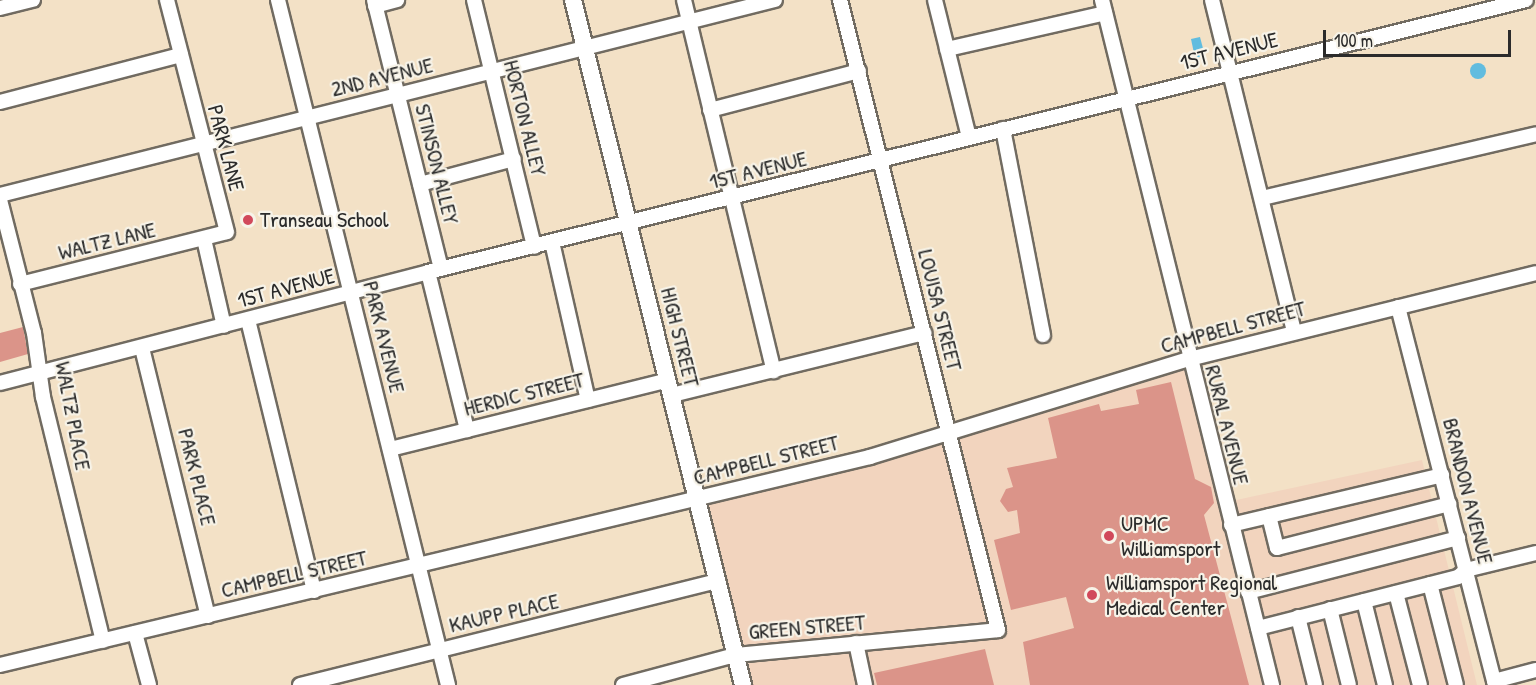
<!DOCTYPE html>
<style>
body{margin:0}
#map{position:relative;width:1536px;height:685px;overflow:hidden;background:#f3e1c6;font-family:"Patrick Hand",sans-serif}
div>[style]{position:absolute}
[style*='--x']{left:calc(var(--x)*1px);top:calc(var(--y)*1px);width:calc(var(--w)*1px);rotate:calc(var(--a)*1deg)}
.built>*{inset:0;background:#f2d4be}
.water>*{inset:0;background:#61bcdf}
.round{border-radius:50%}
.building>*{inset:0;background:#db9489}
.roads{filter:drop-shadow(2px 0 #716b61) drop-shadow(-2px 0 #716b61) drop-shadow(0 2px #716b61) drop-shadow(0 -2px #716b61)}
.minor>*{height:14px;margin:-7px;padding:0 7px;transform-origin:7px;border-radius:7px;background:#fff}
.major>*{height:16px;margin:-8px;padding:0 8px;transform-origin:8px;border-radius:8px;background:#fff}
.dots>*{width:16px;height:16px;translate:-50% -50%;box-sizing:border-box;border:3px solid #f7f3e8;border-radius:50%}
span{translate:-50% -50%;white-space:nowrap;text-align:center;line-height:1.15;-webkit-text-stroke:4.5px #f7f3e8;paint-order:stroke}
.street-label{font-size:22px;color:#2b2b2b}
.poi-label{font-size:22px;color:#2b2b2b}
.left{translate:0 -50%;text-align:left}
.scale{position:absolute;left:1323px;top:30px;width:188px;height:27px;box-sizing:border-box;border:3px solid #2b2b2b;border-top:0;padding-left:8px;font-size:18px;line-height:21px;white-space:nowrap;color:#2b2b2b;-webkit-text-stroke:4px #f7f3e8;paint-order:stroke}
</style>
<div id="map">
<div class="built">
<div style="clip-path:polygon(1184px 367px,1218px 504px,1422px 460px,1477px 685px,752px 685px,706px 502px,956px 438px)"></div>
</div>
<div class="water">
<div style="clip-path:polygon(1200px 37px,1205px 56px,1195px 58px,1191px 39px)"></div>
<div class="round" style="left:1470px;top:63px;width:16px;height:16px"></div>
</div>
<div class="building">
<div style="clip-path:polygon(23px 327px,28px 354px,0 362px,0 333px)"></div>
<div style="clip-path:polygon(1171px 382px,1195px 479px,1211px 487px,1214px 503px,1204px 515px,1249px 685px,1030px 685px,1023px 642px,1074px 628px,1066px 597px,1011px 610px,994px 540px,1020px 533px,1017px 510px,1008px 512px,1000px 501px,1006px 489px,1013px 487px,1007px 468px,1057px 458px,1048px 418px,1099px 404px,1101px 411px,1139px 404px,1136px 390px)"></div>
<div style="clip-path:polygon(985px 649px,994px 685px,877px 685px,874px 673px)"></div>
</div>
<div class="roads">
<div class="minor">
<div style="--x:278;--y:0;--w:706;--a:76.06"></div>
<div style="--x:374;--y:0;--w:277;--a:76"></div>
<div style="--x:474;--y:0;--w:254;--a:76.3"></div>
<div style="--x:684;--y:0;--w:382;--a:76.4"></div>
<div style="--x:935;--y:0;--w:141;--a:76.1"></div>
<div style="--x:1102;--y:0;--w:706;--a:76.06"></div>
<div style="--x:1212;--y:0;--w:342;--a:76.1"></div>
<div style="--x:375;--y:6;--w:23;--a:-15"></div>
<div style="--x:0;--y:8;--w:34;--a:-14"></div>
<div style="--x:947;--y:49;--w:162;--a:-12.8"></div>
<div style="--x:0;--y:102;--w:187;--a:-14.6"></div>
<div style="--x:710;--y:110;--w:154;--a:-14.7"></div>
<div style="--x:1003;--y:129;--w:210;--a:79"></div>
<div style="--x:420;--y:184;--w:97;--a:-14.9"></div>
<div style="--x:0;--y:195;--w:799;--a:-14.12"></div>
<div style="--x:1262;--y:198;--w:281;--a:-13.1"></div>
<div style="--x:0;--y:200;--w:137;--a:75.7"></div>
<div style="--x:34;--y:333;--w:65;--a:82"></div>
<div style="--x:43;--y:397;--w:251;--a:76.2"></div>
<div style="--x:204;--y:239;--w:89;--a:77.1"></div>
<div style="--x:552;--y:242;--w:162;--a:77.2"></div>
<div style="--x:428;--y:272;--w:163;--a:76.1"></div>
<div style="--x:20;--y:284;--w:213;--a:-14.1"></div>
<div style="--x:227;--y:232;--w:240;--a:-104.5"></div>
<div style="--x:1398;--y:307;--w:390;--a:75.6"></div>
<div style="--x:248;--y:320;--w:279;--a:76.3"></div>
<div style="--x:142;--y:348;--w:276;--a:76.2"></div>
<div style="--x:0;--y:383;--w:442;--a:-14.5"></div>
<div style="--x:428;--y:272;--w:1131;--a:-13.91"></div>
<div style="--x:672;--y:395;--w:260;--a:-13.8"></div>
<div style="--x:390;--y:449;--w:286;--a:-13.9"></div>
<div style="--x:1269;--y:516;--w:33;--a:76"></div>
<div style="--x:1277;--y:548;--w:178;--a:-14.3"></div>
<div style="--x:1231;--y:525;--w:217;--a:-13.3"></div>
<div style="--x:1430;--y:584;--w:104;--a:75.6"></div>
<div style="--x:1248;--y:592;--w:217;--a:-14.4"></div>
<div style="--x:1396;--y:593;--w:95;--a:75.4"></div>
<div style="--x:1364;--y:601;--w:87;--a:76"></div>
<div style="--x:1330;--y:609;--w:78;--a:76"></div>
<div style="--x:1298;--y:617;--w:70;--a:76"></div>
<div style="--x:1258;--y:628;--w:206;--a:-14.3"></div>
<div style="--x:1458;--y:577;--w:11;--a:-41"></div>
<div style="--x:1466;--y:570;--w:72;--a:-13.7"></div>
<div style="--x:135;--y:633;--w:54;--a:74.9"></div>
<div style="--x:856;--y:643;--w:43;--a:77.9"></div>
<div style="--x:0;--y:665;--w:895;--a:-13.45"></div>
<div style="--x:870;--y:457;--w:334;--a:-17.1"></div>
<div style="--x:1189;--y:359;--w:357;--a:-13.9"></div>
<div style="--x:1494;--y:681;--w:43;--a:-14.7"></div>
<div style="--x:300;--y:685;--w:431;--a:-14"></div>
<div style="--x:623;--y:685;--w:116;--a:-15"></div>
<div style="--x:735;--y:655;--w:264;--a:-5.4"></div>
<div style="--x:998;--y:630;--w:650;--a:-104.08"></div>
</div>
<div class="major">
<div style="--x:573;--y:0;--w:706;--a:76.06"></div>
</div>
</div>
<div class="dots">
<div style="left:248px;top:220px;background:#d1495b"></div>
<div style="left:1109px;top:536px;background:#d1495b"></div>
<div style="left:1092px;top:595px;background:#d1495b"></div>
</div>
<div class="street-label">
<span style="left:1229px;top:51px;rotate:-14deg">1ST AVENUE</span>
<span style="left:382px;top:77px;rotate:-14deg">2ND AVENUE</span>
<span style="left:525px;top:118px;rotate:76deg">HORTON ALLEY</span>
<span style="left:226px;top:148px;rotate:75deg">PARK LANE</span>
<span style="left:437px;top:164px;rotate:76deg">STINSON ALLEY</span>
<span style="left:758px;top:170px;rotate:-14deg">1ST AVENUE</span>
<span style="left:107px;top:241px;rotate:-14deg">WALTZ LANE</span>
<span style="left:286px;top:288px;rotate:-15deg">1ST AVENUE</span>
<span style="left:940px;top:310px;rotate:76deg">LOUISA STREET</span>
<span style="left:1233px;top:327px;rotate:-15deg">CAMPBELL STREET</span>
<span style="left:384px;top:337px;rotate:76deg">PARK AVENUE</span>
<span style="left:680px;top:337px;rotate:76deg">HIGH STREET</span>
<span style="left:524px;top:394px;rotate:-14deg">HERDIC STREET</span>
<span style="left:73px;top:416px;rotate:79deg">WALTZ PLACE</span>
<span style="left:1227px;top:425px;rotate:76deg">RURAL AVENUE</span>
<span style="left:766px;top:460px;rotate:-14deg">CAMPBELL STREET</span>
<span style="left:197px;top:477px;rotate:76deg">PARK PLACE</span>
<span style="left:1468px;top:491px;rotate:76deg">BRANDON AVENUE</span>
<span style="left:294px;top:574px;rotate:-13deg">CAMPBELL STREET</span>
<span style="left:504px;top:613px;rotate:-13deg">KAUPP PLACE</span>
<span style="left:807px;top:627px;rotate:-5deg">GREEN STREET</span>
</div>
<div class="poi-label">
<span class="left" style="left:260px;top:220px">Transeau School</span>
<span class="left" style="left:1121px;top:536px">UPMC<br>Williamsport</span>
<span class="left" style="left:1106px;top:595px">Williamsport Regional<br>Medical Center</span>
</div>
<div class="scale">100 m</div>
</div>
